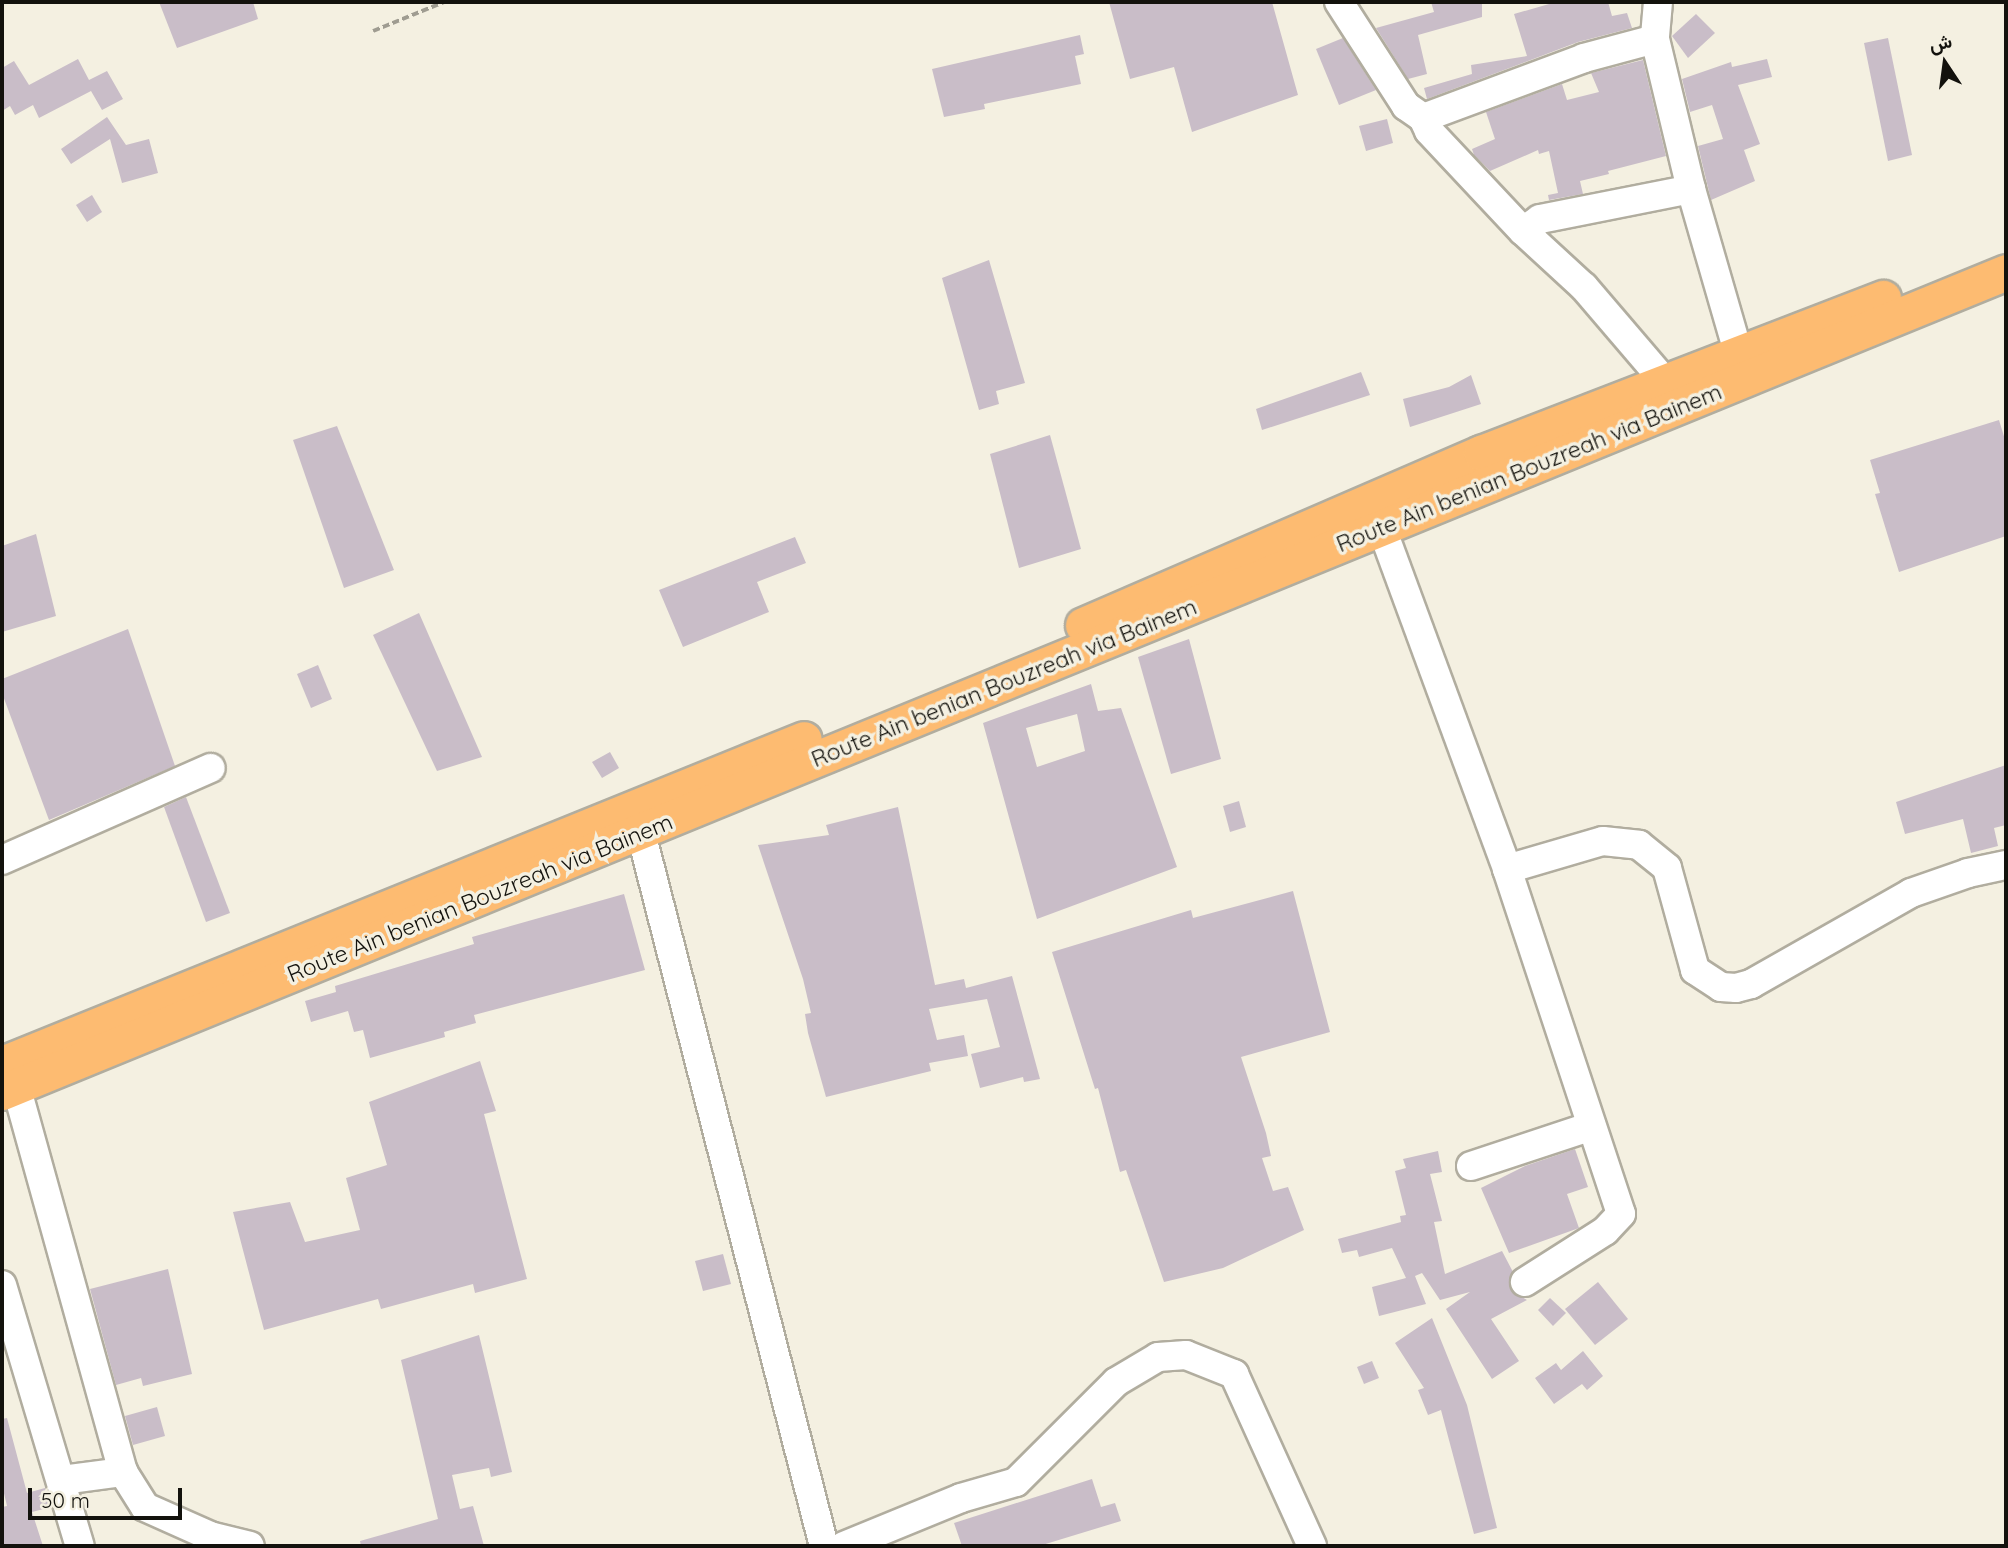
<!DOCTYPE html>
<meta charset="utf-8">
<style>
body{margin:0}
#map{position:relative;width:2008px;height:1548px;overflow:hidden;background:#f4f0e1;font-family:Quicksand,Vazirmatn,sans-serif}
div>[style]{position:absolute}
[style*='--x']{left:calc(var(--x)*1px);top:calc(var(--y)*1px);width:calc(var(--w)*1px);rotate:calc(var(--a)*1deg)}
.building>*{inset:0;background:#c9bdc8}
.path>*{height:3.5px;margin-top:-1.75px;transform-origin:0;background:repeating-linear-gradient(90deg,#9f9c91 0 7px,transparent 0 10.5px)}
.roads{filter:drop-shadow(2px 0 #b1ad9f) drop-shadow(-2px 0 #b1ad9f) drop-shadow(0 2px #b1ad9f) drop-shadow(0 -2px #b1ad9f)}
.minor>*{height:28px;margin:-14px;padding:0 14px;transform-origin:14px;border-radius:14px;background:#fff}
.major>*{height:35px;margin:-17.5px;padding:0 17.5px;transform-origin:17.5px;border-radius:17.5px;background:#fdbb71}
span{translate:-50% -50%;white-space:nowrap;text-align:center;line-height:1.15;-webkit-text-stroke:7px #f4f0e1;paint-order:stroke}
.street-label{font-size:23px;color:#13120d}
.frame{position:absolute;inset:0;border:4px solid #13120d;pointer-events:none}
.north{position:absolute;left:1910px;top:28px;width:70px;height:70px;-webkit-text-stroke:5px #f4f0e1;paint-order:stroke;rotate:347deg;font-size:19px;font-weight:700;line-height:28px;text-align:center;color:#13120d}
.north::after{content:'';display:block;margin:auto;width:24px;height:32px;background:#13120d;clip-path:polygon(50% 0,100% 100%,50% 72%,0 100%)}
.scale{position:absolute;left:28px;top:1488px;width:154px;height:32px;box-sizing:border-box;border:4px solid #13120d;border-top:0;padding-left:9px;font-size:21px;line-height:24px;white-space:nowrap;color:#13120d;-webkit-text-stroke:5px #f4f0e1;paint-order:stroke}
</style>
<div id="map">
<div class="building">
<div style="clip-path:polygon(159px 2px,253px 2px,258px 19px,177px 48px)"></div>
<div style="clip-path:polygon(1109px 2px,1272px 2px,1298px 95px,1192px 132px,1174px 67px,1130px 79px)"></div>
<div style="clip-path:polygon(1431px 2px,1482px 2px,1482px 17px,1418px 35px,1427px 74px,1408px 79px,1376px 28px,1434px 12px)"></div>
<div style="clip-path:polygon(1556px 2px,1608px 2px,1612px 16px,1627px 13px,1632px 28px,1578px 42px,1427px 99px,1424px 88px,1472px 74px,1471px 65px,1527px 56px,1514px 14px)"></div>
<div style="clip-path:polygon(1696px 14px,1715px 33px,1688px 58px,1672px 36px)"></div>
<div style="clip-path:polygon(1080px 35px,1084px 54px,1075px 56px,1081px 84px,984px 104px,985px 109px,944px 117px,932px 69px)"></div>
<div style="clip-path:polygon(1343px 38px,1376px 90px,1339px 105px,1316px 49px)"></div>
<div style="clip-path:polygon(1888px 38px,1912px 155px,1888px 161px,1864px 43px)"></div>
<div style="clip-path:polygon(78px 59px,89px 80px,107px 71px,123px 99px,102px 110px,91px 91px,39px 118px,33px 105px,15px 115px,10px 106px,2px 111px,2px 68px,14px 61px,29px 85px)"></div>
<div style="clip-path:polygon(1767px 59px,1772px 77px,1738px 85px,1760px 144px,1744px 150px,1755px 181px,1711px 200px,1698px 146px,1723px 139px,1712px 105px,1690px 112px,1682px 79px,1731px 62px,1732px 67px)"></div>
<div style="clip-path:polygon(1643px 60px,1666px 156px,1608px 171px,1609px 174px,1580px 181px,1583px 194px,1549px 200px,1548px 195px,1558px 193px,1549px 151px,1539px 154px,1538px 150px,1490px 171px,1474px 155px,1472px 149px,1495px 139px,1486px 112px,1562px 84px,1567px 100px,1599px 92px,1591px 73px)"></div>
<div style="clip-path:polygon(107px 117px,126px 145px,149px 139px,158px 173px,122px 183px,110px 139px,71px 164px,61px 149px)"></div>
<div style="clip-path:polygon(1387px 119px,1393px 143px,1366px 151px,1359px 126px)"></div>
<div style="clip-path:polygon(92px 195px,102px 212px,87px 222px,76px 205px)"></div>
<div style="clip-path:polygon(989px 260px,1025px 383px,996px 391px,999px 404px,979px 410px,942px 278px)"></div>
<div style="clip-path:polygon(1361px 372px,1370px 395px,1262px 430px,1256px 409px)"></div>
<div style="clip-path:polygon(1471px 375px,1481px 404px,1410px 427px,1403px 399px,1449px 387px)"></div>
<div style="clip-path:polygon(1999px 420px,2006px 443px,2006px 536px,1899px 572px,1875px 494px,1880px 493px,1870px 460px)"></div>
<div style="clip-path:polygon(337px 426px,394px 570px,344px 588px,293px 440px)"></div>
<div style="clip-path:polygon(1050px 435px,1081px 549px,1019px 568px,990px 454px)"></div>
<div style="clip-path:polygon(36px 534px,56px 616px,2px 632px,2px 546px)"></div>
<div style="clip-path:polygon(795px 537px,806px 563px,757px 582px,769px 612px,683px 647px,659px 590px)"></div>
<div style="clip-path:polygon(419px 613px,482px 757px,437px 771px,373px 635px)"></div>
<div style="clip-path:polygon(128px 629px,175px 766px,49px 820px,2px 693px,2px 679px)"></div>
<div style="clip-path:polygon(1189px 639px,1221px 759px,1171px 774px,1138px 657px)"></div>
<div style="clip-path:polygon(318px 665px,332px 699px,311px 708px,297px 674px)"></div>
<div style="clip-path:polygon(evenodd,1091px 684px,1098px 711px,1121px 708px,1177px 867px,1037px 919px,983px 723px,1091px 684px,1077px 714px,1085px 751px,1037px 767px,1026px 728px,1077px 714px)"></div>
<div style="clip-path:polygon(610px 752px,619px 768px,602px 778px,592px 762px)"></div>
<div style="clip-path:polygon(2006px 765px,2006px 825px,1994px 828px,1998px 846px,1971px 853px,1963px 819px,1905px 834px,1896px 802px)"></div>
<div style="clip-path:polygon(186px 797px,230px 913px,206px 922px,164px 807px)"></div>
<div style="clip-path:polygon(1239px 801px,1246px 827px,1230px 832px,1223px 806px)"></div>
<div style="clip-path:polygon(898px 807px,935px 985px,964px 979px,966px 988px,1012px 976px,1040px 1079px,1024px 1082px,1023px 1077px,980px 1088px,971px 1054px,1000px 1047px,987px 999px,929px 1009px,937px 1040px,964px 1035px,968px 1056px,929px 1063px,931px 1071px,826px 1097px,808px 1033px,805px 1014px,811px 1013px,803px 979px,758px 845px,829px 835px,826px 825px)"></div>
<div style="clip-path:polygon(1293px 891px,1330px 1032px,1241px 1057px,1266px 1133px,1271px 1156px,1262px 1158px,1273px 1191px,1288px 1187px,1304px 1230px,1223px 1268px,1164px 1282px,1126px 1170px,1120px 1172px,1098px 1088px,1095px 1089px,1052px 952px,1191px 910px,1193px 918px)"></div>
<div style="clip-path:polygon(624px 894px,645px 970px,474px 1015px,476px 1023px,444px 1032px,445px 1037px,370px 1058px,363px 1030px,354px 1032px,348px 1011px,311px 1022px,305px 1001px,336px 992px,335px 986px,474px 944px,472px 937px)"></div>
<div style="clip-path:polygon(480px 1061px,496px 1111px,484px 1114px,527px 1279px,475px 1293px,473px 1284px,381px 1309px,378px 1299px,264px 1330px,233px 1212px,290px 1202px,305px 1242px,360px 1230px,346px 1178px,387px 1165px,369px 1102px)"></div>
<div style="clip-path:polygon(1575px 1149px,1588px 1187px,1567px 1194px,1579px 1228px,1509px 1253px,1481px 1188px,1525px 1166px)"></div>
<div style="clip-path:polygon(1438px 1151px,1442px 1172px,1430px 1174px,1442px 1221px,1434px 1222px,1445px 1274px,1502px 1251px,1513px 1272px,1511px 1290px,1527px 1300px,1491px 1319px,1519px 1361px,1492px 1379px,1446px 1309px,1470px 1292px,1440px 1300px,1422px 1273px,1415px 1276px,1426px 1304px,1379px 1316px,1372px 1287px,1406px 1278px,1392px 1248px,1359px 1257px,1357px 1250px,1342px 1253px,1338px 1239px,1401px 1222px,1400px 1216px,1406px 1215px,1395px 1171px,1406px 1168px,1403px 1159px)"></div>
<div style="clip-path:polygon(723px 1254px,731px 1284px,703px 1291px,695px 1261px)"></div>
<div style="clip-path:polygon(168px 1269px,192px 1374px,143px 1386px,141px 1378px,116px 1385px,90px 1289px)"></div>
<div style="clip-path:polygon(1598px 1282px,1628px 1319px,1595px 1345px,1565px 1309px)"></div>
<div style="clip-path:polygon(1550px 1298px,1566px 1313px,1553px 1326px,1538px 1310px)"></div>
<div style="clip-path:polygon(1432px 1318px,1467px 1405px,1497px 1528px,1474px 1534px,1441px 1410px,1428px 1415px,1418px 1390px,1424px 1388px,1395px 1343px)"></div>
<div style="clip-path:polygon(479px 1335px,512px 1472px,491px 1477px,489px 1468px,452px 1475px,460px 1509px,473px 1506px,484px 1546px,361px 1546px,360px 1541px,438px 1519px,401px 1360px)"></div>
<div style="clip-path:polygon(1583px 1351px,1603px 1376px,1587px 1390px,1582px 1384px,1554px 1404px,1535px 1378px,1556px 1363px,1561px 1370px)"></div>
<div style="clip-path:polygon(1372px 1361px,1379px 1378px,1364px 1384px,1357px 1367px)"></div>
<div style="clip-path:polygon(157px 1407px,165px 1436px,133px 1445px,125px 1416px)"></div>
<div style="clip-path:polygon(7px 1418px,27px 1493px,45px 1488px,51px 1507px,32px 1512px,43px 1546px,2px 1546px,2px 1507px,7px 1506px,2px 1485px,2px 1419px)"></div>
<div style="clip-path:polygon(1092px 1479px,1101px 1507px,1115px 1503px,1121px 1521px,1039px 1546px,962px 1546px,954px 1523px)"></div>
</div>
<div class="path">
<div style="--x:373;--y:31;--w:77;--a:-22.2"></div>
</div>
<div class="roads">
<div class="minor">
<div style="--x:1339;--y:2;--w:124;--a:57.2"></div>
<div style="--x:1406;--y:106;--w:21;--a:35"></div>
<div style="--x:1423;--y:118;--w:14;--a:65"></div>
<div style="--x:1429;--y:131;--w:137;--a:46.8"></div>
<div style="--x:1523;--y:231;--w:83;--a:42.6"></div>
<div style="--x:1584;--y:287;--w:126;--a:49.5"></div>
<div style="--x:1658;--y:2;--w:37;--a:95"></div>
<div style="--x:1655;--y:39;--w:154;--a:76.5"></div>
<div style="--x:1691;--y:189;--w:173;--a:73.9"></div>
<div style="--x:1423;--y:118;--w:172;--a:-20.4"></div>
<div style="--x:1584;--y:58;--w:73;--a:-15"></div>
<div style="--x:1523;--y:231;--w:21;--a:-35"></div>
<div style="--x:1540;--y:219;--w:154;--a:-11.2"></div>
<div style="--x:1381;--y:526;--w:365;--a:69.8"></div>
<div style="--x:1507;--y:869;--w:363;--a:71.7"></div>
<div style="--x:1621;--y:1214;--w:23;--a:133"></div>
<div style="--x:1605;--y:1231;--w:95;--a:147.5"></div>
<div style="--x:641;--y:833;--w:736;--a:75.61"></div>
<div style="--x:2;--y:860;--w:228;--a:-23.8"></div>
<div style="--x:1507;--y:869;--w:100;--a:-16.3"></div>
<div style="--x:1603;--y:841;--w:36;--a:6"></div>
<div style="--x:1639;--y:845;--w:36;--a:39"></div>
<div style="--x:1667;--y:868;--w:106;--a:74.6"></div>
<div style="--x:1695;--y:970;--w:31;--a:33"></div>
<div style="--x:1721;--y:987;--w:15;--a:4"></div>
<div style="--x:1736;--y:988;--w:16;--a:-15"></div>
<div style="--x:1751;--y:984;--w:184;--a:-29.6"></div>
<div style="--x:1911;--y:893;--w:60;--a:-19.3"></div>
<div style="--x:1968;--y:873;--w:39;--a:-12"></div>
<div style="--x:16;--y:1086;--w:401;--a:74.5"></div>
<div style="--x:1471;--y:1166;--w:127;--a:-18.3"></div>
<div style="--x:2;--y:1285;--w:272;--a:73.4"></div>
<div style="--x:62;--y:1480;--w:62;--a:-7.5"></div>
<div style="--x:123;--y:1472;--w:41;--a:57.8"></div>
<div style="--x:145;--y:1507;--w:71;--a:24"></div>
<div style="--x:210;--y:1536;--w:41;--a:14"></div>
<div style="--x:844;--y:1546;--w:126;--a:-22.3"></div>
<div style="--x:961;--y:1498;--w:57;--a:-16.2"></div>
<div style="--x:1016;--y:1482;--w:141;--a:-45"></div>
<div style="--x:1116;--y:1382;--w:49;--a:-30.8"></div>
<div style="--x:1158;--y:1357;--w:28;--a:-4"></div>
<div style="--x:1186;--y:1355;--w:52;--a:21.6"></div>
<div style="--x:1234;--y:1374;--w:189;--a:65.6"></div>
</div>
<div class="major">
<div style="--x:1083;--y:625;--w:434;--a:-23.4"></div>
<div style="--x:1481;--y:453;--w:431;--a:-21.1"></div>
<div style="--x:2;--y:1064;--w:865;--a:-22.06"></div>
<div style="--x:2;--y:1092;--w:2165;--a:-22.25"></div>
</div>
</div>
<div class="street-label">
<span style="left:1529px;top:468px;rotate:-22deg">Route Ain benian Bouzreah via Bainem</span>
<span style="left:1004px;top:683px;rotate:-22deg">Route Ain benian Bouzreah via Bainem</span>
<span style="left:480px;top:898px;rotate:-22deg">Route Ain benian Bouzreah via Bainem</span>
</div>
<div class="frame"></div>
<div class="north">ش</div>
<div class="scale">50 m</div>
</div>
